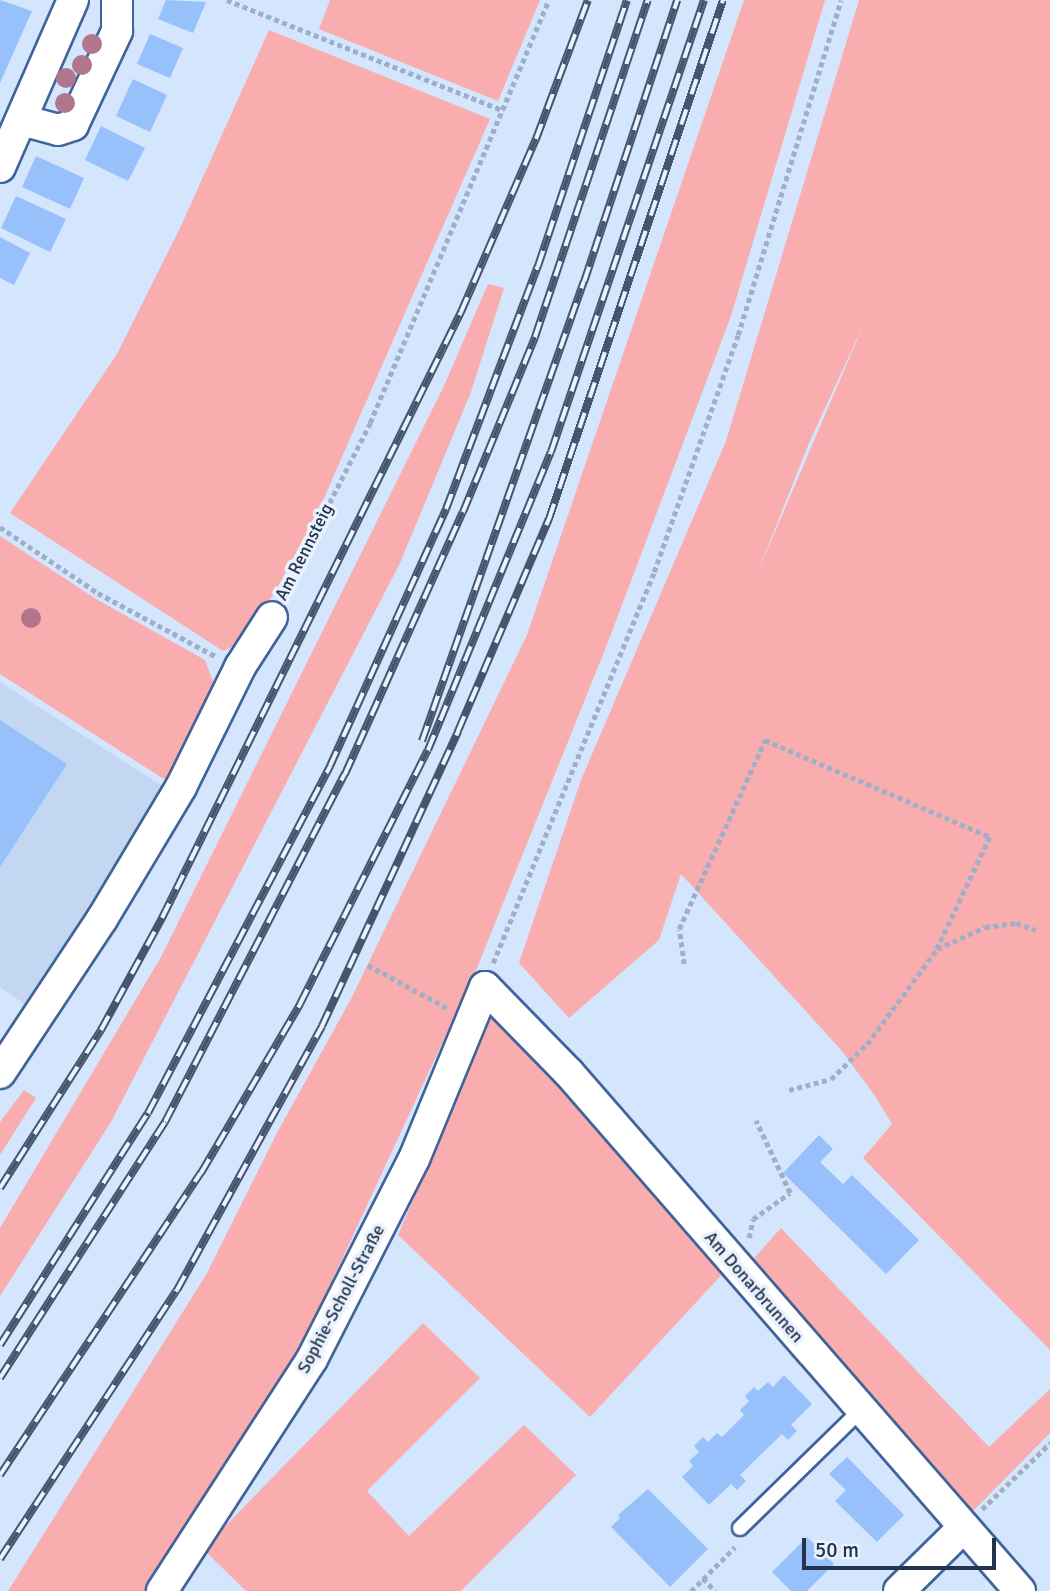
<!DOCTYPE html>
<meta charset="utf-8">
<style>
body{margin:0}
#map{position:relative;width:1050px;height:1591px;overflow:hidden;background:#d4e5fe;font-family:Signika,sans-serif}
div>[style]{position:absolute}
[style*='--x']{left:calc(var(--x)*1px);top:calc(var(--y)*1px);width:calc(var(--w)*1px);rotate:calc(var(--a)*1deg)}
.built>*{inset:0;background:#c4d7f2}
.green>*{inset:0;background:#faadae}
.building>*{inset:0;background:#98c1fc}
.path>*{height:4.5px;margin-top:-2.25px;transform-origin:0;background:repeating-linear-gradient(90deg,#9eafc7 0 5px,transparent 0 8.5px)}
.roads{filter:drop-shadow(2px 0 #40649a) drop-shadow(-2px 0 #40649a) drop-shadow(0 2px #40649a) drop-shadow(0 -2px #40649a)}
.service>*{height:14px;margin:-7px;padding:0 7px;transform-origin:7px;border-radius:7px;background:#fff}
.minor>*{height:30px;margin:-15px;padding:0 15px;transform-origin:15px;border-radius:15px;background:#fff}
.rail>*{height:8px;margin-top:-4px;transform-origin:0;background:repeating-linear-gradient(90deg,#e9f2fe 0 16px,#45556d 0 32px);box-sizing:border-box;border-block:2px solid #45556d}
.trees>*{width:20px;height:20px;margin:-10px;border-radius:50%;background:#b1758d}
span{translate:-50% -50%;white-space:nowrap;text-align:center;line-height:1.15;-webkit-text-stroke:7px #e9f2fe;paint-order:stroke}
.street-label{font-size:18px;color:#23334b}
.scale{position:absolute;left:802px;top:1538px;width:194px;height:32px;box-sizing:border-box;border:4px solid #23334b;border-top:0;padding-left:9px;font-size:21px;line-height:24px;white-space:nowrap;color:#23334b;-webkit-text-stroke:5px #e9f2fe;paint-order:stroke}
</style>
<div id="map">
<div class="built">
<div style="clip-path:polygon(0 682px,164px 787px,29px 1007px,0 987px)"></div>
</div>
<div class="green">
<div style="clip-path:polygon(330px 0,540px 0,498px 101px,319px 29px)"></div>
<div style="clip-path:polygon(744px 0,825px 0,731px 316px,608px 642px,477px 968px,299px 1352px,147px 1591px,8px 1591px,206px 1275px,278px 1131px,351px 999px,527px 635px)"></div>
<div style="clip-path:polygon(evenodd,859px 0,1050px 0,1050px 1350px,863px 1158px,892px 1124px,875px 1096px,842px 1051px,681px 874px,659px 940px,569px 1018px,519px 963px,581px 780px,726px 441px,859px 0,860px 332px,860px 333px,757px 574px,809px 443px,860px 332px)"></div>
<div style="clip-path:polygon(269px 30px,490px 119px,317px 514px,275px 592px,240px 643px,223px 651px,10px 513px,117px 354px,181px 226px)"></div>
<div style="clip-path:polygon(488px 284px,504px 288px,471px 392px,400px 563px,111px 1122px,0 1296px,0 1228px,161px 957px,443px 388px)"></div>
<div style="clip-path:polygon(0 536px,96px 599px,205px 660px,217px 692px,167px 781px,0 674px)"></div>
<div style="clip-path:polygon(495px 1009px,727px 1269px,590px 1417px,398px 1235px)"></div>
<div style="clip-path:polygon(24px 1090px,36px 1098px,0 1155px,0 1122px)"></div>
<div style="clip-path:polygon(781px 1228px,989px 1447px,1050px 1389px,1050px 1433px,971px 1513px,749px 1264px)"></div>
<div style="clip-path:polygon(423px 1323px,480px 1378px,367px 1491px,409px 1536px,524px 1425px,576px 1475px,461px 1591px,246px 1591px,203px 1549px)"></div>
</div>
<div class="building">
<div style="clip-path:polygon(0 0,32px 11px,0 83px)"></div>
<div style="clip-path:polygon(166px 0,206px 2px,193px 33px,158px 19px)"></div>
<div style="clip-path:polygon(150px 34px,183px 48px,170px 78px,137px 64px)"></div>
<div style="clip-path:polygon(133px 79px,167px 95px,150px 132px,116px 116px)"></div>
<div style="clip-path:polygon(101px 126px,145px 148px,128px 181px,85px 160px)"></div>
<div style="clip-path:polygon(36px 156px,84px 178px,70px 209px,22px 187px)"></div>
<div style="clip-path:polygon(16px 196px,66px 219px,50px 252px,1px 228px)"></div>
<div style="clip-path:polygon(0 237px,30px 253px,14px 285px,0 278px)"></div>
<div style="clip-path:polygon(0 720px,67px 764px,0 867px)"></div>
<div style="clip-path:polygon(819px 1135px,833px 1149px,820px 1162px,843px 1184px,852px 1175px,919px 1240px,886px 1274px,783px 1173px)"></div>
<div style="clip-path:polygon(784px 1375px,812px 1404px,791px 1425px,797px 1431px,788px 1440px,782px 1434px,740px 1475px,746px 1481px,737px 1490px,731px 1484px,709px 1505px,682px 1477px,693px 1466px,689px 1461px,699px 1452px,694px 1446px,703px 1437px,708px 1442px,717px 1433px,722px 1437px,744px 1415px,740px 1410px,749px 1401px,745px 1396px,754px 1387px,758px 1391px,768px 1382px,773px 1387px)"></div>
<div style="clip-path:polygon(847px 1457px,904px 1515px,877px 1542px,835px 1501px,846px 1490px,829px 1474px)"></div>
<div style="clip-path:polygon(648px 1489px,708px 1549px,670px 1587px,611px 1527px,620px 1518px,618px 1515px)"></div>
<div style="clip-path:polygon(807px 1537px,834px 1564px,807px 1591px,791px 1591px,772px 1572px)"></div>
</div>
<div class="path">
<div style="--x:227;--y:0;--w:298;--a:21.8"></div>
<div style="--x:0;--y:527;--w:118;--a:34"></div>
<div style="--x:98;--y:593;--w:133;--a:28.3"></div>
<div style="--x:283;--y:594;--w:192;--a:-63"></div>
<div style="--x:370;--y:423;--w:459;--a:-67.1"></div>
<div style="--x:493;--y:963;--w:423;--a:-67.6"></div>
<div style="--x:654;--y:572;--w:251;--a:-70.5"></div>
<div style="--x:738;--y:335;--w:350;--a:-72.9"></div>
<div style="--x:684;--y:964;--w:35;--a:-98"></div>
<div style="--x:679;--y:929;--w:208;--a:-65.5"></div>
<div style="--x:765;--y:740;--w:245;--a:23.3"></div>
<div style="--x:990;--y:837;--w:124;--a:115.3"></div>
<div style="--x:368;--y:965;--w:90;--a:28.6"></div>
<div style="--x:789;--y:1090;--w:43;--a:-14.7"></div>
<div style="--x:831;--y:1079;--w:50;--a:-44.2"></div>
<div style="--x:867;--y:1044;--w:118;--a:-53.6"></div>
<div style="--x:937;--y:949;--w:53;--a:-24.6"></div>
<div style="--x:985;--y:927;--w:31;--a:-7"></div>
<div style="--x:1016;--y:923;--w:21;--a:19"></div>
<div style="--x:749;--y:1238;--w:19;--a:-78"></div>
<div style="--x:753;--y:1219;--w:45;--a:-35.1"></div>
<div style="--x:790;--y:1193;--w:80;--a:-115.3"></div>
<div style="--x:982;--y:1509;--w:95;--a:-44.1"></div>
<div style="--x:703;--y:1578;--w:18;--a:47"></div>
<div style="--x:691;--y:1591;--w:62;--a:-45"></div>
</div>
<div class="roads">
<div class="service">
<div style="--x:740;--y:1528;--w:169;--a:-44.3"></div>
</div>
<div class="minor">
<div style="--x:21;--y:120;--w:38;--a:15"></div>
<div style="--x:58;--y:130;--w:16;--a:-18"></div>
<div style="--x:73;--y:125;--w:104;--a:-64.9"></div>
<div style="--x:117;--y:31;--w:31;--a:-90"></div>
<div style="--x:0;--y:167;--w:182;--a:-66.4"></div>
<div style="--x:0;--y:1073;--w:185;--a:-56.5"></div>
<div style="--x:102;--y:919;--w:154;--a:-59.1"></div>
<div style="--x:181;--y:787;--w:134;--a:-63.8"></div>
<div style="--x:240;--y:667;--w:59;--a:-57.4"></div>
<div style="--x:162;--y:1591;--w:276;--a:-57.1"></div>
<div style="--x:312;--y:1359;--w:225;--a:-63"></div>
<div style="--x:414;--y:1159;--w:186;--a:-67.6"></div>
<div style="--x:485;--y:987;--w:120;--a:45.7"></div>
<div style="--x:569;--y:1073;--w:687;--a:48.96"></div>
<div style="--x:899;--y:1591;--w:91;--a:-44.6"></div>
</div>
</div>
<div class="rail">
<div style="--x:422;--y:741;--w:487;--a:-70.6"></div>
<div style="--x:584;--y:282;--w:297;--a:-71.7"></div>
<div style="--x:0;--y:1188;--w:188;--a:-57.4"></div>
<div style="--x:101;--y:1030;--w:128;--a:-61.4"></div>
<div style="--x:162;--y:918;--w:676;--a:-63.74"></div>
<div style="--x:461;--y:312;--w:189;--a:-66.6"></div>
<div style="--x:536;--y:139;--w:148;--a:-69.5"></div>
<div style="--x:0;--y:1345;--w:275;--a:-57.5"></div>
<div style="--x:148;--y:1113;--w:392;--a:-62.3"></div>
<div style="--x:330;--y:766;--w:282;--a:-65.7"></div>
<div style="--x:446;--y:509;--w:260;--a:-69.3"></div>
<div style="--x:538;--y:266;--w:280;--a:-71.5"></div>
<div style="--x:0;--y:1378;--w:305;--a:-57.2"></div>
<div style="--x:165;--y:1122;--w:392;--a:-62.7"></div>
<div style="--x:345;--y:774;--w:287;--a:-65.8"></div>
<div style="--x:463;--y:512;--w:189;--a:-67.6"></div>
<div style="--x:535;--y:337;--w:355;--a:-71.5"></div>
<div style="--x:0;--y:1475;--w:363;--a:-56.4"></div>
<div style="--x:201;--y:1173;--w:196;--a:-59.6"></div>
<div style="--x:300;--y:1004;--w:284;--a:-63.3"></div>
<div style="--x:428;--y:750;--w:322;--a:-67.6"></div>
<div style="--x:551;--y:452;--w:477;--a:-71.3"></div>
<div style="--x:0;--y:1559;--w:322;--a:-56.7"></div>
<div style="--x:177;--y:1290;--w:301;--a:-61.2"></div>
<div style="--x:322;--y:1026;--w:325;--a:-65.2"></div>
<div style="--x:458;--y:731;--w:231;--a:-66.8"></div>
<div style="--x:549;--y:519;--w:547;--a:-71.47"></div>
</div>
<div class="trees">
<div style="left:92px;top:44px"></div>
<div style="left:82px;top:65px"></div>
<div style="left:66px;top:78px"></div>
<div style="left:65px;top:103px"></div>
<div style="left:31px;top:618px"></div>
</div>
<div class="street-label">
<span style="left:304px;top:552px;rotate:-63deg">Am Rennsteig</span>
<span style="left:754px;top:1287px;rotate:49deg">Am Donarbrunnen</span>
<span style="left:341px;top:1299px;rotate:-62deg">Sophie-Scholl-Straße</span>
</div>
<div class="scale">50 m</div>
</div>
